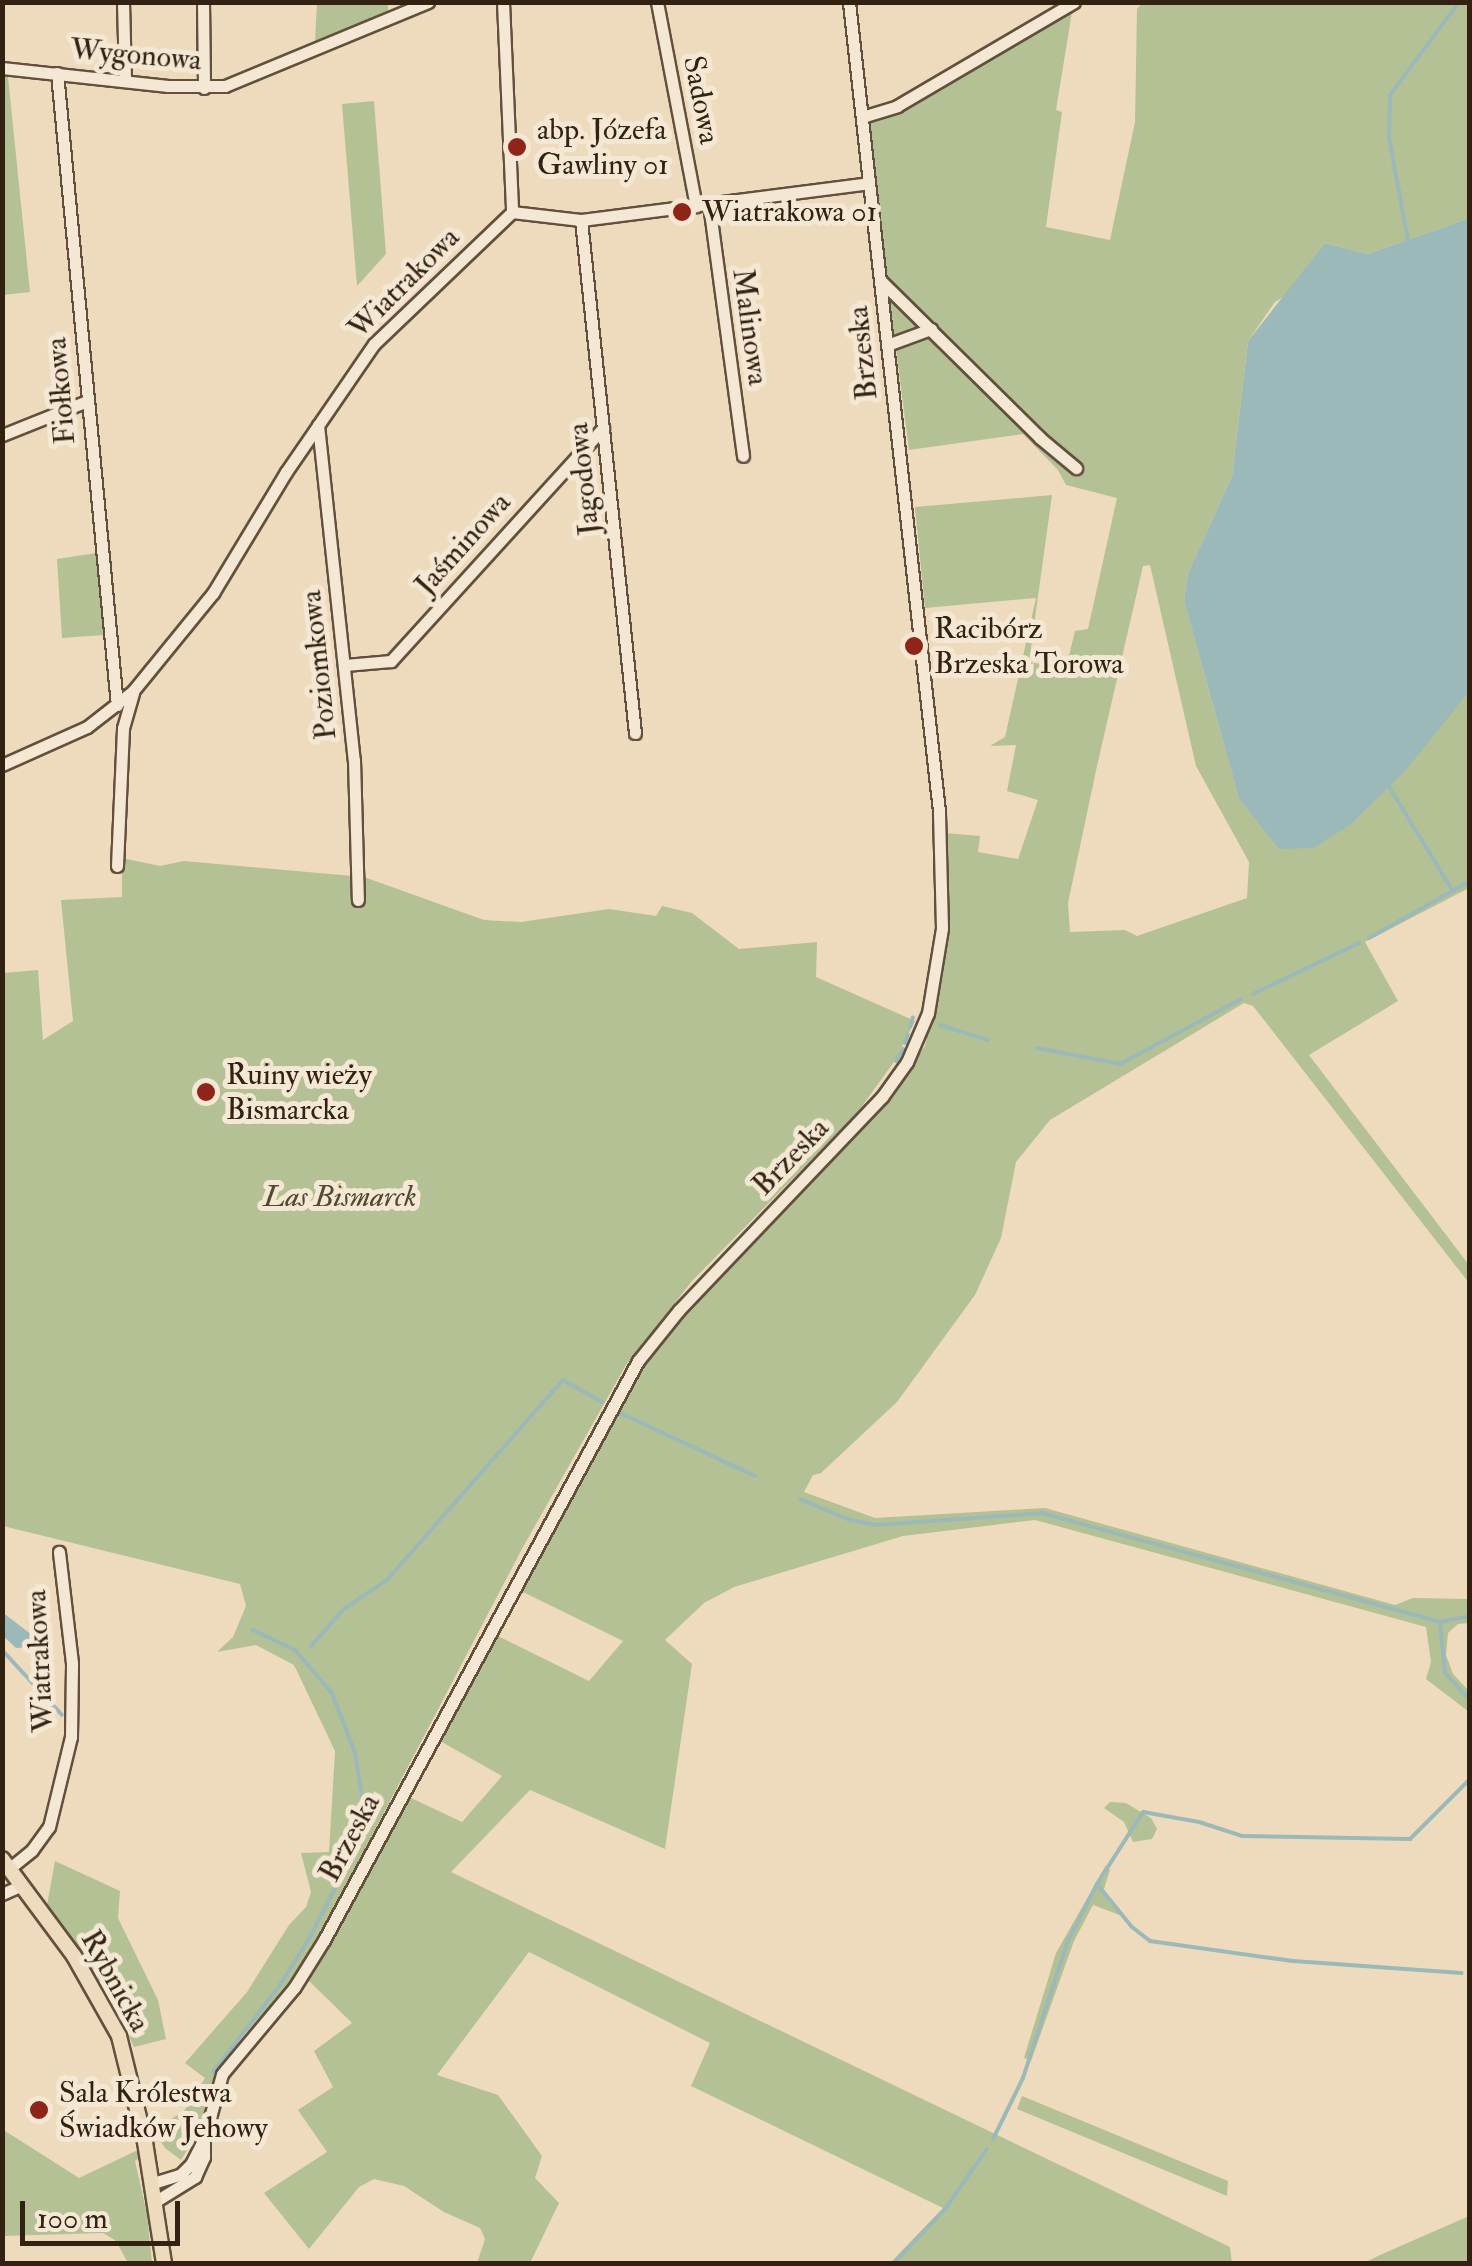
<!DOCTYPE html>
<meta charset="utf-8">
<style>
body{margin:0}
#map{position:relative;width:1472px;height:2266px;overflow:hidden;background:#eedbbd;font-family:"IM FELL Double Pica",serif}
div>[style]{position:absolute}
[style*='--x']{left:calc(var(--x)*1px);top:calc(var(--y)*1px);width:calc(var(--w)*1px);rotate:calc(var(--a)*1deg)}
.green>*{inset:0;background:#b4c194}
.water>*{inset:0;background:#9cb9b9}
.stream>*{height:4px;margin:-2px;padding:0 2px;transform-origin:2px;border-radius:2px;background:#9cb9b9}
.roads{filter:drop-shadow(2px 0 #62503d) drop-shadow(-2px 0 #62503d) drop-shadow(0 2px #62503d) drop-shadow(0 -2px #62503d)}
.minor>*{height:11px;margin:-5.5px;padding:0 5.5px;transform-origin:5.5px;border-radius:5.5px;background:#f4e8d4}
.major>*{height:14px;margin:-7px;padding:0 7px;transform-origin:7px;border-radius:7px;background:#eedbbd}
.dots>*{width:28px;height:28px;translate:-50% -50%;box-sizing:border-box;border:5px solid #f4e8d4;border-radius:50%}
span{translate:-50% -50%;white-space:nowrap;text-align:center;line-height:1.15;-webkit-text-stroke:10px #f4e8d4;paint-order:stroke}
.street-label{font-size:30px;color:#332112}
.poi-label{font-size:30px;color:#332112}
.left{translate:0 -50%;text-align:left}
.park-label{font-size:30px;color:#534932;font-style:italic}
.frame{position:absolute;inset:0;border:5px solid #332112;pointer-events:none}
.scale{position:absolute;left:20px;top:2201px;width:160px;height:45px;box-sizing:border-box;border:5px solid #332112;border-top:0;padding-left:12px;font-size:30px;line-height:35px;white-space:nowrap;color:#332112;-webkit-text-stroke:8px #f4e8d4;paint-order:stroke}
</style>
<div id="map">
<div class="green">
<div style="clip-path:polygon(317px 3px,388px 3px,388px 11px,315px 41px)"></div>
<div style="clip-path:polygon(evenodd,1142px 3px,1469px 3px,1469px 214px,1464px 220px,1368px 254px,1325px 243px,1288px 294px,1275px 302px,1248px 341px,1232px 476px,1188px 573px,1184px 601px,1239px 799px,1280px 849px,1388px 785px,1469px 692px,1469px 888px,1365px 942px,1398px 1001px,1309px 1055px,1469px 1265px,1469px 1283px,1253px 1006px,1244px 1003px,1050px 1120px,1016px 1162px,1001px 1238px,975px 1295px,897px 1402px,821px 1473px,813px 1475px,804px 1492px,875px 1518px,1045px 1508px,1395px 1605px,1413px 1598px,1469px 1599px,1469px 1623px,1458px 1624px,1448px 1633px,1446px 1655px,1453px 1674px,1469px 1691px,1469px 1712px,1426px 1679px,1431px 1662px,1426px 1627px,1035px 1520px,903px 1536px,734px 1587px,704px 1603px,665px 1640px,692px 1664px,665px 1849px,530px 1790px,451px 1872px,1230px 2247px,1232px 2263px,890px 2263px,943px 2208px,691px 2086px,710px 2043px,529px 1952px,437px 2075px,498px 2095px,542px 2156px,535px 2178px,559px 2203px,530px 2263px,477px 2263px,485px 2239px,480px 2228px,444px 2212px,404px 2186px,374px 2179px,359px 2187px,309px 2249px,264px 2193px,327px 2152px,298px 2110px,333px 2087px,314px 2051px,352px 2023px,308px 1980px,409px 1797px,462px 1822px,502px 1776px,440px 1741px,498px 1636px,589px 1681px,623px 1641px,521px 1591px,620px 1403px,674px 1325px,810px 1179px,870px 1122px,925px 1046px,947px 942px,945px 833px,980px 836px,978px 852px,1018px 859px,1038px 800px,1007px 791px,1016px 745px,990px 746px,1005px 737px,1036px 598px,925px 608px,915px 507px,1052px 495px,1029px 662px,1066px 668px,1075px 631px,1088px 629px,1117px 498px,1066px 485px,1058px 470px,1023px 434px,909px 450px,867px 123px,919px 99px,1072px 12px,1056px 110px,1062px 112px,1046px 227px,1110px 240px,1135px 122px,1137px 9px,1142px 3px,1150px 565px,1196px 766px,1249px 862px,1247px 898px,1137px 936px,1125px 930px,1070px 932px,1068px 903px,1097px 766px,1143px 566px,1150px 565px)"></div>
<div style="clip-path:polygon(2px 77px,8px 77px,30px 292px,3px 295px)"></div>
<div style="clip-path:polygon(374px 101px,386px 254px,357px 286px,342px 104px)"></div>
<div style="clip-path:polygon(96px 553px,104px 635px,62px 638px,57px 559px)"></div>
<div style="clip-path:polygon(122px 858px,160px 866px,184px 861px,364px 877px,484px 920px,521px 922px,609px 909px,656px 916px,662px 906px,692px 913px,739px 949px,817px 942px,816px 977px,915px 1021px,894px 1062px,857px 1113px,692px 1281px,626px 1365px,523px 1547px,333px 1910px,288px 1986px,227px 2053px,197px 2134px,181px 2160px,165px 2148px,154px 2130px,184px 2111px,205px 2078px,185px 2063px,247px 1992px,289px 1925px,306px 1907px,311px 1892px,301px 1853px,329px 1852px,335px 1751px,294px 1665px,256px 1645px,217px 1652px,233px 1637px,246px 1606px,240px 1584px,3px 1526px,3px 973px,38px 970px,43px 1040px,73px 1021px,61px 900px,122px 897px)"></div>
<div style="clip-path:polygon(1110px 1802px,1126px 1803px,1151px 1818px,1157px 1829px,1152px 1839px,1133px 1842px,1124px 1822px,1104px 1808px)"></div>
<div style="clip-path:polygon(55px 1861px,120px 1891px,118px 1918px,158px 2000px,166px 2039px,134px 2047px,110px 1996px,47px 1905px)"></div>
<div style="clip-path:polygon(1106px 1865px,1110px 1870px,1103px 1892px,1125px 1917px,1093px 1905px,1074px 1941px,1031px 2061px,1024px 2058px,1056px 1953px)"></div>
<div style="clip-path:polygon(1022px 2096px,1228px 2181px,1227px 2196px,1017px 2109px)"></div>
<div style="clip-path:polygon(2px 2129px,79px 2178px,140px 2149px,142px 2156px,135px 2161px,147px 2214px,152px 2263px,128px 2263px,116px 2241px,103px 2233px,3px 2236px)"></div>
<div style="clip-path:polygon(1469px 2216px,1469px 2263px,1364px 2263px,1380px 2255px)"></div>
</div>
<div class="water">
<div style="clip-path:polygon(1469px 214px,1469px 692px,1405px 771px,1351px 824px,1314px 848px,1279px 849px,1239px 799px,1184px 601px,1188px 573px,1232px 476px,1248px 341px,1325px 243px,1368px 254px,1464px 220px)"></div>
<div style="clip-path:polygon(2px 1612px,32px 1635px,29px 1647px,16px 1648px,3px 1636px)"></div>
</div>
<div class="stream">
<div style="--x:1408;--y:241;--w:106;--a:-100.4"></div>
<div style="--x:1389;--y:137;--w:42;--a:-88.6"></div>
<div style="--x:1390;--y:95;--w:116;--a:-53.4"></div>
<div style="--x:1388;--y:785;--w:123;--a:58.6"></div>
<div style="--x:1369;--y:938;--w:116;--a:-29.4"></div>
<div style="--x:1253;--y:994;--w:118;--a:-25.7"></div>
<div style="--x:940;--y:1025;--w:50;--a:17.4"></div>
<div style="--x:910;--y:1027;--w:10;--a:-73"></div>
<div style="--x:905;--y:1043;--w:9;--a:-72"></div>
<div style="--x:1037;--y:1048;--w:85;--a:10.9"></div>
<div style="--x:1120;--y:1064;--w:137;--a:-28.2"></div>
<div style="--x:896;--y:1061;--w:14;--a:-60"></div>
<div style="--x:618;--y:1412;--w:151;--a:25"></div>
<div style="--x:800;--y:1499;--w:54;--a:22.8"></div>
<div style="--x:850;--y:1520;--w:26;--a:11"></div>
<div style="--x:876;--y:1525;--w:166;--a:-4.1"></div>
<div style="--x:1042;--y:1513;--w:413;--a:15.3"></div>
<div style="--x:1470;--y:1616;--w:31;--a:169"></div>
<div style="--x:1440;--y:1622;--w:51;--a:84.4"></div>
<div style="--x:1445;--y:1673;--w:37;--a:47"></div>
<div style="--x:311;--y:1646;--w:50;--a:-48.3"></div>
<div style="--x:344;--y:1609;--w:52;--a:-34"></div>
<div style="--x:387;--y:1580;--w:266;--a:-48.7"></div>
<div style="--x:563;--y:1380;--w:45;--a:29.4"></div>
<div style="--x:2;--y:1650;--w:88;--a:47.3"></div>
<div style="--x:1097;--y:1884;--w:85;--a:-57.4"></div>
<div style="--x:1143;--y:1812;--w:57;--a:10.1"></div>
<div style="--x:1199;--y:1822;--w:45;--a:18"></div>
<div style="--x:1242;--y:1836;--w:168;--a:1"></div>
<div style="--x:1410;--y:1839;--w:85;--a:-45"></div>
<div style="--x:213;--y:2072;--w:110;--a:-52.4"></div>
<div style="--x:280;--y:1985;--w:54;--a:-57.8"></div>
<div style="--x:309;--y:1939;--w:98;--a:-62.7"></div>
<div style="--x:354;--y:1852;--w:50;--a:-79.6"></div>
<div style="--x:363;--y:1803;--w:51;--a:-99.1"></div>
<div style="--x:355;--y:1753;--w:64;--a:-111"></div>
<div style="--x:332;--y:1693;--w:57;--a:-130.7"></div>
<div style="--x:295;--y:1650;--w:47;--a:-154.5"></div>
<div style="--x:993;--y:2139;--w:68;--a:-63.8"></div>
<div style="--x:1023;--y:2078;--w:142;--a:-71.9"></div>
<div style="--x:1067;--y:1943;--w:66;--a:-63"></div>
<div style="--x:1097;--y:1884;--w:55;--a:50.9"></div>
<div style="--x:1132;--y:1927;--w:23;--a:38"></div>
<div style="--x:1150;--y:1941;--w:144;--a:8"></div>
<div style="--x:1293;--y:1961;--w:169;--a:4.1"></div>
<div style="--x:893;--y:2264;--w:76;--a:-46.6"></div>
<div style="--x:945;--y:2209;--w:73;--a:-55"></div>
</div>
<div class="roads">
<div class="minor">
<div style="--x:123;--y:2;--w:79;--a:88.5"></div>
<div style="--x:203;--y:2;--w:86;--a:89.3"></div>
<div style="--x:503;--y:2;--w:210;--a:87.5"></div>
<div style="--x:657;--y:2;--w:208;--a:79.2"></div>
<div style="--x:2;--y:68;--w:167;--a:6.2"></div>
<div style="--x:168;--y:86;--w:57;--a:0"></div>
<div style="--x:225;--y:86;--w:220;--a:-22.5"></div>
<div style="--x:57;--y:73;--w:635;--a:84.58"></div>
<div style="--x:862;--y:117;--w:37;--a:-17"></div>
<div style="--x:897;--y:106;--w:205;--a:-30.4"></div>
<div style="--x:709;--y:204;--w:254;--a:82.3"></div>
<div style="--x:581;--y:220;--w:516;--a:83.99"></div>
<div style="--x:880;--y:280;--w:225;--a:44.6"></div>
<div style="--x:1040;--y:438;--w:47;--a:39.8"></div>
<div style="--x:887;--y:345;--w:47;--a:-20"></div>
<div style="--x:318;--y:425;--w:337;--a:83.9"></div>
<div style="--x:354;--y:760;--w:140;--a:88.4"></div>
<div style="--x:2;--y:435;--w:92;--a:-21.8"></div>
<div style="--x:345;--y:665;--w:46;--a:-5"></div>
<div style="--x:391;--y:661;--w:315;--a:-47.7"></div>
<div style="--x:2;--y:765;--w:93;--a:-24.1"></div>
<div style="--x:87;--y:727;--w:58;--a:-38"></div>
<div style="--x:133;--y:691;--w:127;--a:-50.8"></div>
<div style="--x:213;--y:593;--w:141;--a:-58.9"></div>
<div style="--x:286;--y:472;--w:155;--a:-55.5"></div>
<div style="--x:374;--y:344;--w:191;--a:-43.7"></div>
<div style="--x:512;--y:212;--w:69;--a:6.6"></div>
<div style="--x:581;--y:220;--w:290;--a:-7.3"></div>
<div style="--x:117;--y:866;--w:138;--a:-87.5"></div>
<div style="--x:123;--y:728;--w:37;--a:-74"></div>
<div style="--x:10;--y:1868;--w:28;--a:-39"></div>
<div style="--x:32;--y:1850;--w:29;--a:-54"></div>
<div style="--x:49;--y:1827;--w:93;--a:-76.3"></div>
<div style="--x:71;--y:1737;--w:74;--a:-89.2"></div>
<div style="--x:72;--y:1663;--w:112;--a:-96.7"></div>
<div style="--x:2;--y:1894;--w:22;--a:-24"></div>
<div style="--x:153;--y:2183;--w:28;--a:-17"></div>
<div style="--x:180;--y:2175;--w:16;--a:-45"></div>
<div style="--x:191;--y:2164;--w:28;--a:-63"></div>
<div style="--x:204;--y:2139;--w:67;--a:-74.5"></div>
<div style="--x:222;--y:2074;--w:112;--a:-50.1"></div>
<div style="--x:294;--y:1988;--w:57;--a:-58"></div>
<div style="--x:324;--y:1940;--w:659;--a:-61.53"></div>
<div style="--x:638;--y:1361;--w:65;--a:-51.2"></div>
<div style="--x:679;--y:1310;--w:294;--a:-46.4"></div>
<div style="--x:882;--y:1097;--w:43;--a:-54.5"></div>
<div style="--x:907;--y:1062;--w:53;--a:-66.8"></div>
<div style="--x:928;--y:1013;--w:86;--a:-80.6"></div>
<div style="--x:942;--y:928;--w:117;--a:-91.5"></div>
<div style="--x:939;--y:811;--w:814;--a:-96.35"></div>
<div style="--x:156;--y:2201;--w:46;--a:-31.6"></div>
<div style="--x:195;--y:2177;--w:22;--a:-66"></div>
<div style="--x:204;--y:2157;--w:14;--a:-90"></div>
</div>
<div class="major">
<div style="--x:2;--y:1859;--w:121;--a:53.4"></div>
<div style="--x:74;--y:1956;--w:92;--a:60.6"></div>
<div style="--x:119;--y:2036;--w:109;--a:76.2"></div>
<div style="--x:145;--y:2142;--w:123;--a:81.1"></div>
</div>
</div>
<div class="dots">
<div style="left:517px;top:147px;background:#8f2418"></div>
<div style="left:682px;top:212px;background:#8f2418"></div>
<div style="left:914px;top:646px;background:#8f2418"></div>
<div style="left:206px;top:1092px;background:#8f2418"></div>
<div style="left:39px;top:2110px;background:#8f2418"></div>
</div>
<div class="street-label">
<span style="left:136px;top:55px;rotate:5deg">Wygonowa</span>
<span style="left:701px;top:100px;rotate:79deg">Sadowa</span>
<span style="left:404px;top:283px;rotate:-45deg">Wiatrakowa</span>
<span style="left:750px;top:327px;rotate:82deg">Malinowa</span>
<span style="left:863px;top:353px;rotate:-96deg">Brzeska</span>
<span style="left:61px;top:391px;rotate:-95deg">Fiołkowa</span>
<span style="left:584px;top:479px;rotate:-96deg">Jagodowa</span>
<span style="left:463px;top:544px;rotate:-48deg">Jaśminowa</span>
<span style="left:319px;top:665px;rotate:-96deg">Poziomkowa</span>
<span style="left:791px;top:1157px;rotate:-46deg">Brzeska</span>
<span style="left:40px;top:1661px;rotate:-93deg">Wiatrakowa</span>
<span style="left:350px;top:1838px;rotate:-62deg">Brzeska</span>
<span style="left:115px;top:1981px;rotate:61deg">Rybnicka</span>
</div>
<div class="poi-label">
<span class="left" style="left:537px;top:147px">abp. Józefa<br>Gawliny 01</span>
<span class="left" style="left:702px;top:212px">Wiatrakowa 01</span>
<span class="left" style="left:934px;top:646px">Racibórz<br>Brzeska Torowa</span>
<span class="left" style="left:226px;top:1092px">Ruiny wieży<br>Bismarcka</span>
<span class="left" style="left:59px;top:2110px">Sala Królestwa<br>Świadków Jehowy</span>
</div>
<div class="park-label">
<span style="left:340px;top:1197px">Las Bismarck</span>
</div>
<div class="frame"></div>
<div class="scale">100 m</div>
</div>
